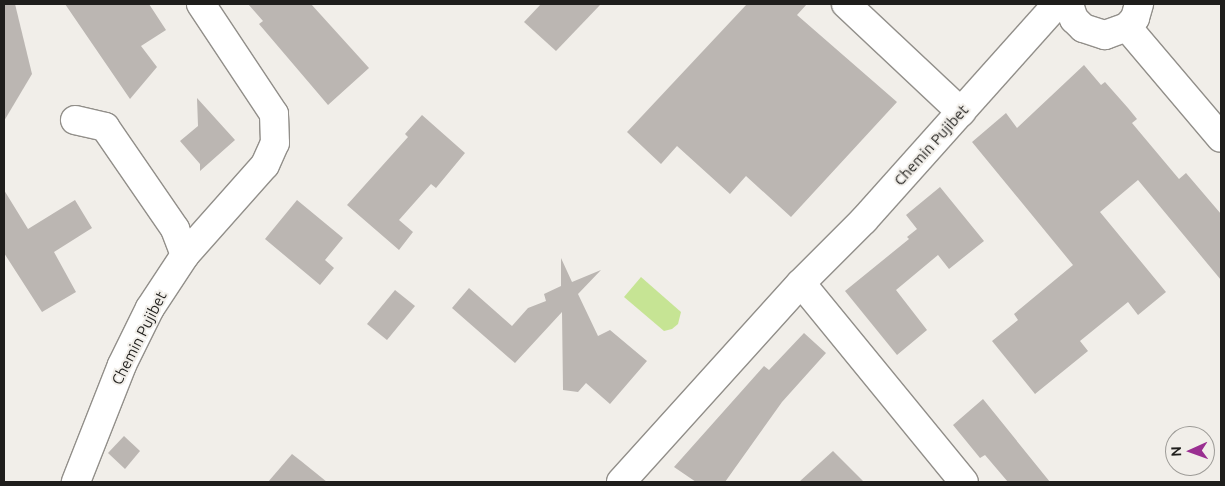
<!DOCTYPE html>
<style>
body{margin:0}
#map{position:relative;width:1225px;height:486px;overflow:hidden;background:#f1eee9;font-family:Ubuntu,sans-serif}
div>[style]{position:absolute}
[style*='--x']{left:calc(var(--x)*1px);top:calc(var(--y)*1px);width:calc(var(--w)*1px);rotate:calc(var(--a)*1deg)}
.water>*{inset:0;background:#c6e494}
.building>*{inset:0;background:#bbb6b2}
.roads{filter:drop-shadow(1px 0 #928f8a) drop-shadow(-1px 0 #928f8a) drop-shadow(0 1px #928f8a) drop-shadow(0 -1px #928f8a)}
.minor>*{height:28px;margin:-14px;padding:0 14px;transform-origin:14px;border-radius:14px;background:#fff}
span{translate:-50% -50%;white-space:nowrap;text-align:center;line-height:1.15;-webkit-text-stroke:4px #f1eee9;paint-order:stroke}
.street-label{font-size:15px;color:#1f1e1c}
.frame{position:absolute;inset:0;border:5px solid #1f1e1c;pointer-events:none}
.north{position:absolute;left:1165px;top:426px;width:50px;height:50px;box-sizing:border-box;background:#f1eee9;border:1px solid #9d9b97;border-radius:50%;rotate:268deg;font-size:14px;font-weight:700;line-height:20px;text-align:center;color:#1f1e1c}
.north::after{content:'';display:block;margin:auto;width:18px;height:22px;background:#9a2f91;clip-path:polygon(50% 0,100% 100%,50% 72%,0 100%)}
</style>
<div id="map">
<div class="water">
<div style="clip-path:polygon(641px 277px,681px 312px,678px 324px,672px 329px,664px 331px,624px 297px)"></div>
</div>
<div class="building">
<div style="clip-path:polygon(4px 4px,15px 4px,32px 74px,4px 121px)"></div>
<div style="clip-path:polygon(65px 4px,149px 4px,166px 30px,141px 46px,157px 67px,130px 99px)"></div>
<div style="clip-path:polygon(248px 4px,311px 4px,369px 68px,328px 105px,259px 24px,263px 21px)"></div>
<div style="clip-path:polygon(541px 4px,601px 4px,556px 51px,524px 22px)"></div>
<div style="clip-path:polygon(747px 4px,807px 4px,797px 15px,897px 102px,791px 217px,746px 176px,730px 194px,677px 146px,661px 164px,627px 132px)"></div>
<div style="clip-path:polygon(1084px 65px,1101px 85px,1105px 82px,1128px 108px,1137px 119px,1132px 123px,1179px 179px,1186px 173px,1221px 214px,1221px 280px,1138px 180px,1100px 212px,1166px 292px,1138px 315px,1128px 302px,1080px 341px,1088px 351px,1035px 394px,992px 341px,1018px 320px,1014px 314px,1073px 265px,972px 142px,1006px 113px,1017px 128px)"></div>
<div style="clip-path:polygon(197px 98px,235px 140px,200px 171px,200px 164px,180px 141px,198px 126px)"></div>
<div style="clip-path:polygon(422px 115px,465px 153px,436px 188px,431px 184px,399px 220px,413px 232px,399px 250px,347px 205px,408px 137px,405px 134px)"></div>
<div style="clip-path:polygon(940px 187px,984px 241px,949px 269px,938px 255px,896px 290px,927px 330px,897px 355px,845px 291px,909px 239px,907px 237px,917px 229px,906px 215px)"></div>
<div style="clip-path:polygon(4px 190px,28px 229px,75px 200px,92px 228px,54px 252px,76px 292px,42px 312px,4px 253px)"></div>
<div style="clip-path:polygon(297px 200px,343px 238px,325px 260px,334px 268px,320px 285px,265px 239px)"></div>
<div style="clip-path:polygon(561px 258px,572px 282px,601px 270px,578px 294px,598px 336px,610px 330px,647px 361px,610px 404px,586px 383px,578px 392px,563px 390px,562px 312px,515px 363px,452px 308px,469px 288px,512px 326px,528px 308px,546px 301px,544px 294px,561px 286px)"></div>
<div style="clip-path:polygon(395px 290px,415px 306px,387px 340px,367px 324px)"></div>
<div style="clip-path:polygon(804px 333px,826px 353px,782px 402px,725px 482px,696px 482px,674px 467px,764px 366px,769px 370px)"></div>
<div style="clip-path:polygon(983px 399px,1050px 482px,1008px 482px,985px 455px,980px 458px,953px 425px)"></div>
<div style="clip-path:polygon(124px 436px,140px 451px,125px 469px,108px 453px)"></div>
<div style="clip-path:polygon(833px 451px,864px 482px,799px 482px)"></div>
<div style="clip-path:polygon(292px 454px,301px 461px,327px 482px,268px 482px)"></div>
</div>
<div class="roads">
<div class="minor">
<div style="--x:846;--y:4;--w:158;--a:43.2"></div>
<div style="--x:1069;--y:4;--w:16;--a:72"></div>
<div style="--x:1074;--y:19;--w:13;--a:45"></div>
<div style="--x:1083;--y:28;--w:23;--a:18"></div>
<div style="--x:1105;--y:35;--w:23;--a:-20"></div>
<div style="--x:1127;--y:27;--w:12;--a:-48"></div>
<div style="--x:1135;--y:18;--w:15;--a:-74"></div>
<div style="--x:1127;--y:27;--w:145;--a:49.7"></div>
<div style="--x:75;--y:120;--w:31;--a:13"></div>
<div style="--x:105;--y:127;--w:124;--a:55.5"></div>
<div style="--x:175;--y:229;--w:28;--a:69"></div>
<div style="--x:185;--y:255;--w:64;--a:123.4"></div>
<div style="--x:150;--y:308;--w:64;--a:116.2"></div>
<div style="--x:122;--y:365;--w:126;--a:111.5"></div>
<div style="--x:185;--y:255;--w:120;--a:-48.4"></div>
<div style="--x:265;--y:165;--w:24;--a:-66"></div>
<div style="--x:275;--y:143;--w:29;--a:-92"></div>
<div style="--x:274;--y:114;--w:132;--a:-123.6"></div>
<div style="--x:801;--y:283;--w:257;--a:50.7"></div>
<div style="--x:621;--y:482;--w:268;--a:-47.9"></div>
<div style="--x:801;--y:283;--w:89;--a:-45"></div>
<div style="--x:864;--y:220;--w:290;--a:-48.2"></div>
</div>
</div>
<div class="street-label">
<span style="left:931px;top:145px;rotate:-48deg">Chemin Pujibet</span>
<span style="left:139px;top:338px;rotate:-63deg">Chemin Pujibet</span>
</div>
<div class="frame"></div>
<div class="north">N</div>
</div>
